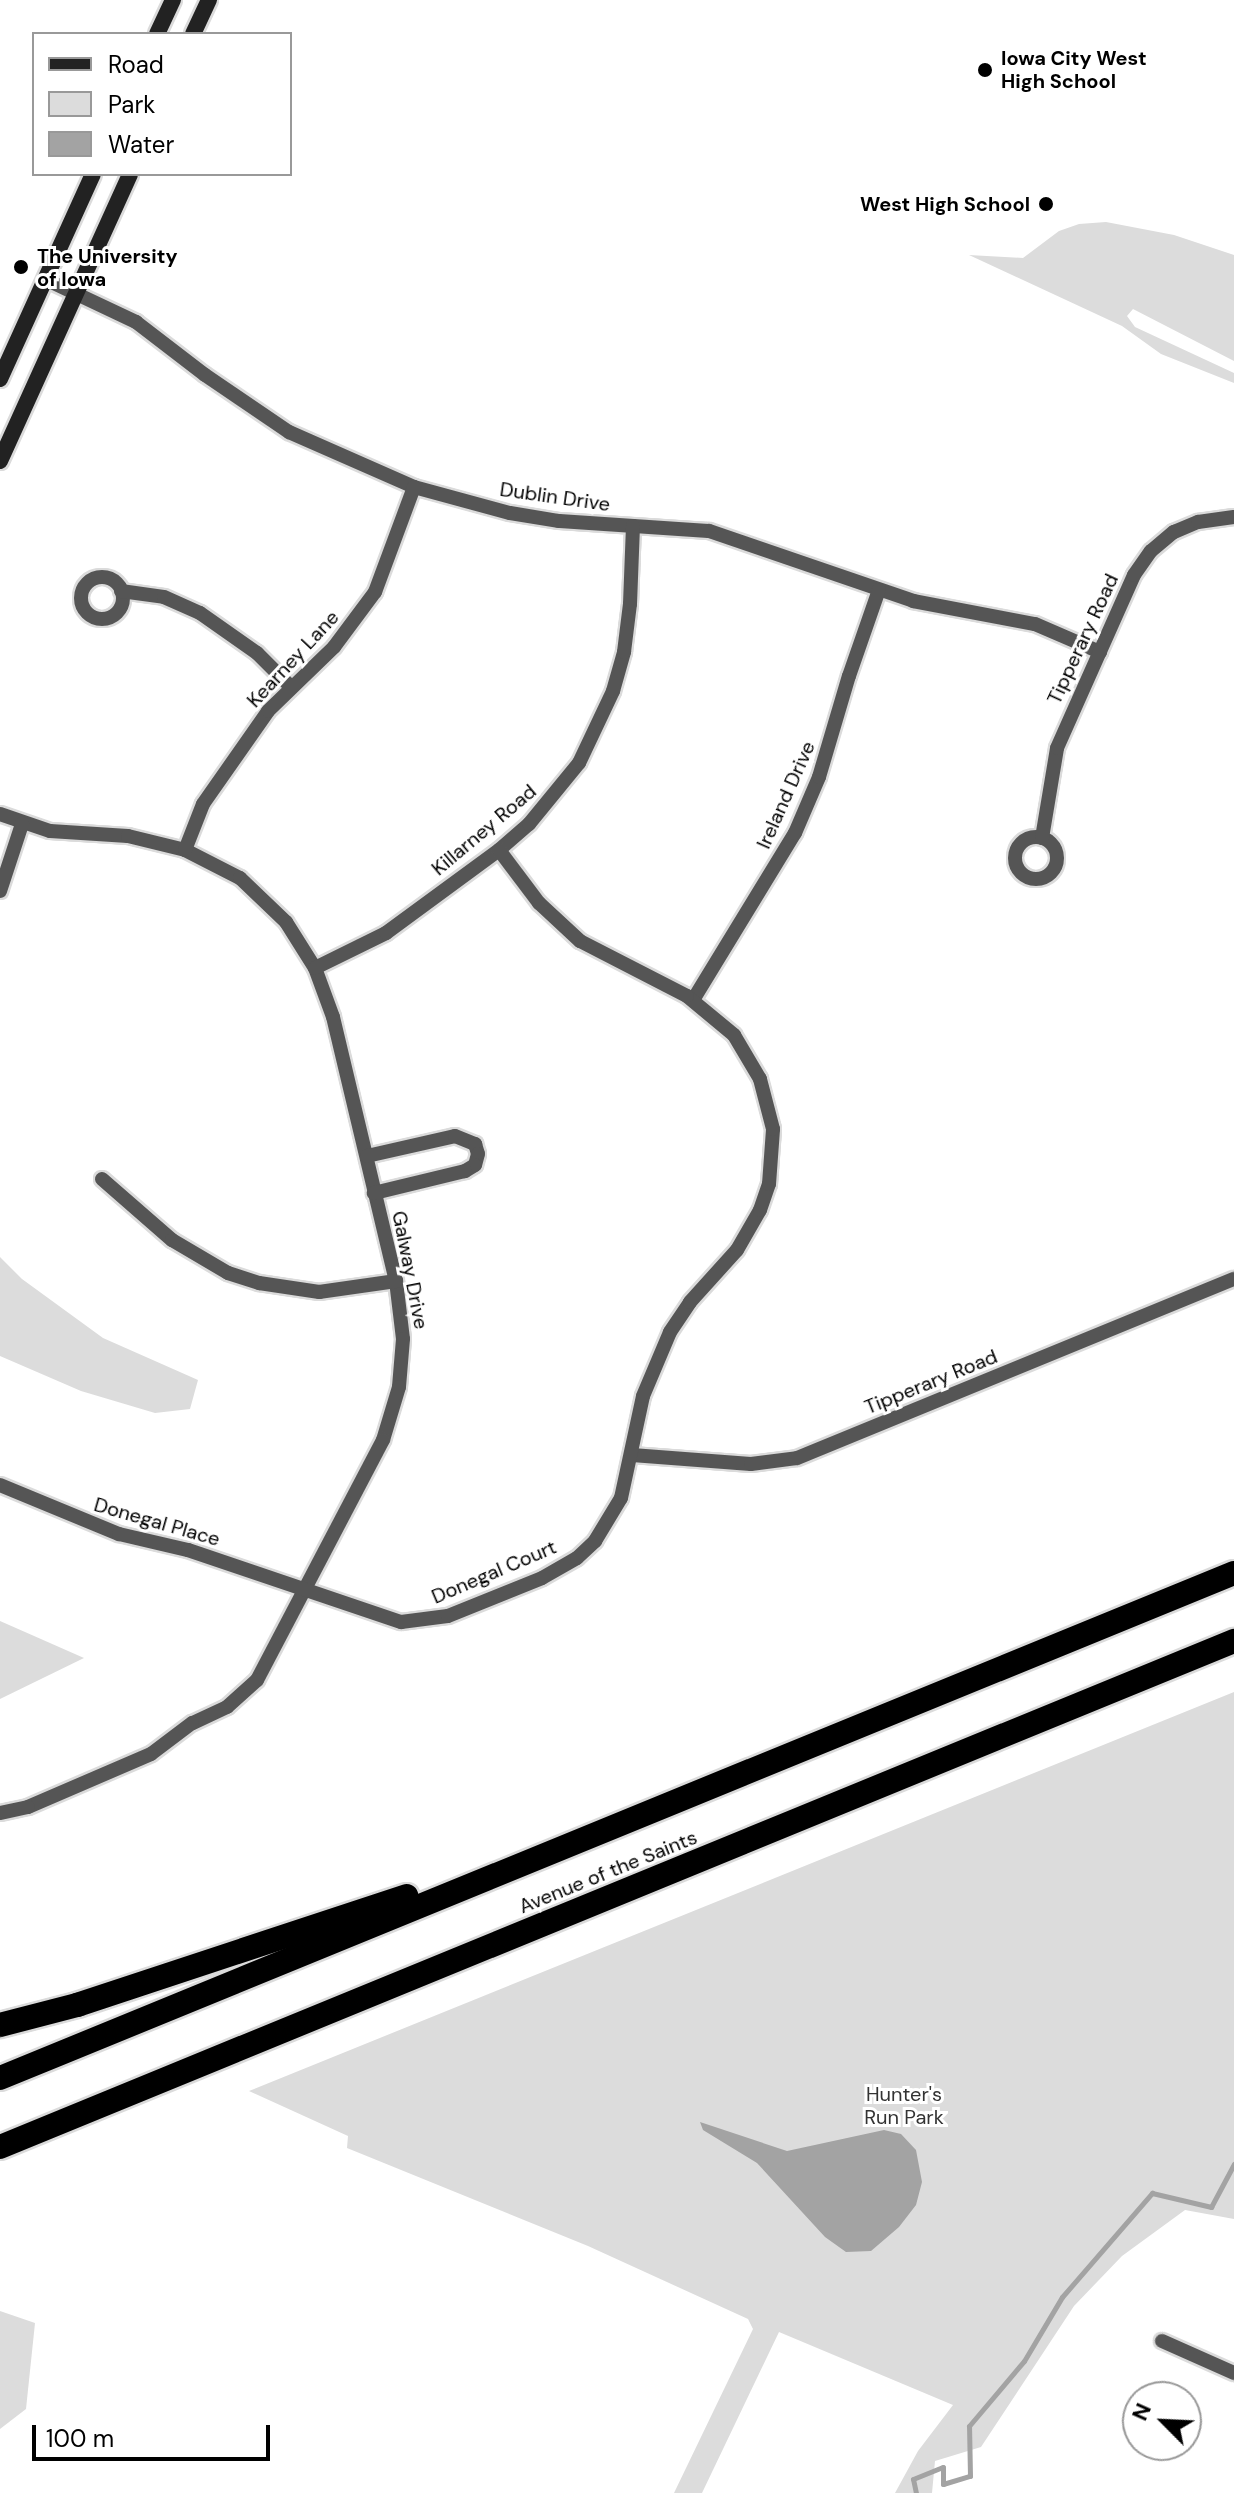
<!DOCTYPE html>
<style>
body{margin:0}
#map{position:relative;width:1234px;height:2493px;overflow:hidden;background:#fff;font-family:"DM Sans",sans-serif}
div>[style]{position:absolute}
[style*='--x']{left:calc(var(--x)*1px);top:calc(var(--y)*1px);width:calc(var(--w)*1px);rotate:calc(var(--a)*1deg)}
.green>*{inset:0;background:#dcdcdc}
.water>*{inset:0;background:#a3a3a3}
.stream>*{height:5px;margin:-2.5px;padding:0 2.5px;transform-origin:2.5px;border-radius:2.5px;background:#a3a3a3}
.roads{filter:drop-shadow(2px 0 #dbdbdb) drop-shadow(-2px 0 #dbdbdb) drop-shadow(0 2px #dbdbdb) drop-shadow(0 -2px #dbdbdb)}
.street>*{height:14px;margin:-7px;padding:0 7px;transform-origin:7px;border-radius:7px;background:#555}
.street>.ring{margin:-7px;padding:0;box-sizing:content-box;background:none;border:14px solid #555;border-radius:50%}
.secondary>*{height:16px;margin:-8px;padding:0 8px;transform-origin:8px;border-radius:8px;background:#222}
.highway>*{height:24px;margin:-12px;padding:0 12px;transform-origin:12px;border-radius:12px;background:#000}
.dots>*{width:22px;height:22px;translate:-50% -50%;box-sizing:border-box;border:4px solid #fff;border-radius:50%}
span{translate:-50% -50%;white-space:nowrap;text-align:center;line-height:1.15;-webkit-text-stroke:6px #fff;paint-order:stroke}
.poi-label{font-size:20px;color:#000;font-weight:700}
.left{translate:0 -50%;text-align:left}
.right{translate:-100% -50%;text-align:right}
.street-label{font-size:20px;color:#000}
.park-label{font-size:20px;color:#333}
.legend{position:absolute;left:32px;top:32px;width:260px;height:144px;box-sizing:border-box;background:#fff;border:2px solid #999;margin:0;padding:10px 14px;list-style:none;font-size:24px;color:#000}
.legend li{display:flex;align-items:center;gap:16px;height:40px}
.legend b{width:40px;border:2px solid #999}
.north{position:absolute;left:1122px;top:2381px;width:80px;height:80px;box-sizing:border-box;background:#fff;border:2px solid #999;border-radius:50%;rotate:294deg;font-size:22px;font-weight:700;line-height:32px;text-align:center;color:#000}
.north::after{content:'';display:block;margin:auto;width:28px;height:36px;background:#000;clip-path:polygon(50% 0,100% 100%,50% 72%,0 100%)}
.scale{position:absolute;left:32px;top:2425px;width:238px;height:36px;box-sizing:border-box;border:4px solid #000;border-top:0;padding-left:10px;font-size:24px;line-height:28px;white-space:nowrap;color:#000;-webkit-text-stroke:6px #fff;paint-order:stroke}
</style>
<div id="map">
<div class="green">
<div style="clip-path:polygon(1106px 222px,1174px 235px,1234px 255px,1234px 361px,1133px 309px,1127px 316px,1135px 327px,1234px 373px,1234px 383px,1161px 354px,1122px 326px,969px 255px,1023px 258px,1059px 231px,1079px 224px)"></div>
<div style="clip-path:polygon(0 1257px,22px 1279px,103px 1338px,198px 1380px,190px 1409px,155px 1413px,81px 1391px,0 1356px)"></div>
<div style="clip-path:polygon(0 1621px,84px 1658px,0 1699px)"></div>
<div style="clip-path:polygon(1234px 1692px,1234px 2219px,1185px 2210px,1122px 2256px,1074px 2306px,981px 2447px,935px 2461px,932px 2493px,895px 2493px,918px 2451px,953px 2405px,779px 2332px,702px 2493px,674px 2493px,753px 2329px,748px 2319px,588px 2246px,347px 2148px,348px 2136px,249px 2091px)"></div>
<div style="clip-path:polygon(0 2311px,35px 2323px,26px 2409px,0 2429px)"></div>
</div>
<div class="water">
<div style="clip-path:polygon(700px 2122px,787px 2151px,884px 2130px,901px 2134px,916px 2150px,922px 2182px,916px 2205px,899px 2227px,871px 2251px,846px 2252px,825px 2237px,757px 2163px,703px 2130px)"></div>
</div>
<div class="stream">
<div style="--x:916;--y:2493;--w:14;--a:-102"></div>
<div style="--x:913;--y:2479;--w:32;--a:-22"></div>
<div style="--x:943;--y:2467;--w:17;--a:90"></div>
<div style="--x:943;--y:2484;--w:28;--a:-17"></div>
<div style="--x:970;--y:2476;--w:50;--a:-91.1"></div>
<div style="--x:969;--y:2426;--w:85;--a:-49.8"></div>
<div style="--x:1024;--y:2361;--w:74;--a:-59.3"></div>
<div style="--x:1062;--y:2297;--w:138;--a:-49.1"></div>
<div style="--x:1152;--y:2193;--w:61;--a:13.3"></div>
<div style="--x:1211;--y:2207;--w:49;--a:-61.9"></div>
</div>
<div class="roads">
<div class="street">
<div style="--x:45;--y:279;--w:101;--a:25.3"></div>
<div style="--x:136;--y:322;--w:87;--a:37.5"></div>
<div style="--x:205;--y:375;--w:102;--a:34.2"></div>
<div style="--x:289;--y:432;--w:137;--a:23.7"></div>
<div style="--x:414;--y:487;--w:99;--a:15.2"></div>
<div style="--x:510;--y:513;--w:50;--a:9.3"></div>
<div style="--x:559;--y:521;--w:150;--a:3.8"></div>
<div style="--x:709;--y:531;--w:216;--a:18.9"></div>
<div style="--x:913;--y:601;--w:124;--a:10.7"></div>
<div style="--x:1035;--y:624;--w:71;--a:23.3"></div>
<div class="ring" style="left:81px;top:577px;width:28px;height:28px"></div>
<div style="--x:121;--y:591;--w:43;--a:7.9"></div>
<div style="--x:164;--y:597;--w:39;--a:24"></div>
<div style="--x:200;--y:613;--w:70;--a:35.1"></div>
<div style="--x:257;--y:653;--w:47;--a:45"></div>
<div style="--x:0;--y:814;--w:53;--a:18.8"></div>
<div style="--x:50;--y:831;--w:78;--a:3.7"></div>
<div style="--x:128;--y:836;--w:59;--a:13.8"></div>
<div style="--x:185;--y:850;--w:62;--a:27"></div>
<div style="--x:240;--y:878;--w:64;--a:43.7"></div>
<div style="--x:286;--y:922;--w:54;--a:57.8"></div>
<div style="--x:315;--y:968;--w:52;--a:69.8"></div>
<div style="--x:333;--y:1017;--w:271;--a:76.6"></div>
<div style="--x:396;--y:1281;--w:58;--a:83.1"></div>
<div style="--x:403;--y:1339;--w:48;--a:94.8"></div>
<div style="--x:399;--y:1387;--w:55;--a:106.8"></div>
<div style="--x:383;--y:1440;--w:271;--a:117.7"></div>
<div style="--x:257;--y:1680;--w:40;--a:138"></div>
<div style="--x:227;--y:1707;--w:38;--a:155"></div>
<div style="--x:192;--y:1723;--w:51;--a:142.9"></div>
<div style="--x:151;--y:1754;--w:134;--a:156.7"></div>
<div style="--x:28;--y:1807;--w:29;--a:168"></div>
<div class="ring" style="left:1015px;top:837px;width:28px;height:28px"></div>
<div style="--x:1042;--y:838;--w:91;--a:-80.5"></div>
<div style="--x:1057;--y:748;--w:189;--a:-66"></div>
<div style="--x:1134;--y:575;--w:29;--a:-55"></div>
<div style="--x:1151;--y:551;--w:30;--a:-40"></div>
<div style="--x:1174;--y:532;--w:26;--a:-23"></div>
<div style="--x:1198;--y:522;--w:36;--a:-8"></div>
<div style="--x:185;--y:850;--w:49;--a:-68.6"></div>
<div style="--x:203;--y:804;--w:113;--a:-55"></div>
<div style="--x:268;--y:711;--w:92;--a:-44.1"></div>
<div style="--x:334;--y:647;--w:69;--a:-53.3"></div>
<div style="--x:375;--y:592;--w:112;--a:-69.6"></div>
<div style="--x:0;--y:891;--w:71;--a:-71.8"></div>
<div style="--x:315;--y:968;--w:79;--a:-26.2"></div>
<div style="--x:386;--y:933;--w:140;--a:-36.3"></div>
<div style="--x:499;--y:850;--w:40;--a:-41"></div>
<div style="--x:529;--y:824;--w:79;--a:-50.7"></div>
<div style="--x:579;--y:763;--w:80;--a:-64.7"></div>
<div style="--x:613;--y:691;--w:41;--a:-74.2"></div>
<div style="--x:624;--y:652;--w:48;--a:-82.9"></div>
<div style="--x:630;--y:604;--w:78;--a:-87.8"></div>
<div style="--x:693;--y:1000;--w:196;--a:-58.6"></div>
<div style="--x:795;--y:833;--w:61;--a:-66.8"></div>
<div style="--x:819;--y:777;--w:105;--a:-73.5"></div>
<div style="--x:849;--y:676;--w:91;--a:-70.8"></div>
<div style="--x:367;--y:1156;--w:90;--a:-12.8"></div>
<div style="--x:455;--y:1136;--w:22;--a:22"></div>
<div style="--x:475;--y:1144;--w:10;--a:73"></div>
<div style="--x:478;--y:1154;--w:11;--a:105"></div>
<div style="--x:475;--y:1165;--w:12;--a:149"></div>
<div style="--x:465;--y:1171;--w:94;--a:166.4"></div>
<div style="--x:102;--y:1179;--w:93;--a:41.1"></div>
<div style="--x:172;--y:1240;--w:65;--a:30.5"></div>
<div style="--x:228;--y:1273;--w:33;--a:18"></div>
<div style="--x:259;--y:1283;--w:61;--a:8.5"></div>
<div style="--x:319;--y:1292;--w:78;--a:-8.1"></div>
<div style="--x:632;--y:1455;--w:119;--a:4.3"></div>
<div style="--x:751;--y:1464;--w:46;--a:-7.4"></div>
<div style="--x:797;--y:1458;--w:472;--a:-22.3"></div>
<div style="--x:0;--y:1485;--w:129;--a:22.4"></div>
<div style="--x:119;--y:1534;--w:71;--a:13.1"></div>
<div style="--x:188;--y:1550;--w:225;--a:18.7"></div>
<div style="--x:401;--y:1622;--w:47;--a:-7.3"></div>
<div style="--x:448;--y:1616;--w:101;--a:-22"></div>
<div style="--x:542;--y:1578;--w:40;--a:-29.7"></div>
<div style="--x:577;--y:1558;--w:25;--a:-43"></div>
<div style="--x:595;--y:1541;--w:50;--a:-58.8"></div>
<div style="--x:621;--y:1498;--w:104;--a:-77.8"></div>
<div style="--x:643;--y:1396;--w:69;--a:-67.1"></div>
<div style="--x:670;--y:1332;--w:36;--a:-56"></div>
<div style="--x:690;--y:1302;--w:70;--a:-47.9"></div>
<div style="--x:737;--y:1250;--w:46;--a:-60.1"></div>
<div style="--x:760;--y:1210;--w:28;--a:-71"></div>
<div style="--x:769;--y:1184;--w:55;--a:-85.8"></div>
<div style="--x:773;--y:1129;--w:52;--a:-104.6"></div>
<div style="--x:760;--y:1079;--w:51;--a:-120.6"></div>
<div style="--x:734;--y:1035;--w:61;--a:-140.3"></div>
<div style="--x:687;--y:996;--w:120;--a:-152.8"></div>
<div style="--x:580;--y:941;--w:56;--a:-137.2"></div>
<div style="--x:539;--y:903;--w:66;--a:-127"></div>
<div style="--x:1162;--y:2341;--w:79;--a:24"></div>
</div>
<div class="secondary">
<div style="--x:157;--y:34;--w:38;--a:-65"></div>
<div style="--x:193;--y:34;--w:38;--a:-65"></div>
<div style="--x:0;--y:379;--w:225;--a:-65.6"></div>
<div style="--x:0;--y:461;--w:315;--a:-65.6"></div>
</div>
<div class="highway">
<div style="--x:0;--y:2025;--w:80;--a:-14.6"></div>
<div style="--x:77;--y:2005;--w:347;--a:-18.3"></div>
<div style="--x:0;--y:2078;--w:1333;--a:-22.26"></div>
<div style="--x:0;--y:2147;--w:1334;--a:-22.3"></div>
</div>
</div>
<div class="dots">
<div style="left:985px;top:70px;background:#000"></div>
<div style="left:1046px;top:204px;background:#000"></div>
<div style="left:21px;top:267px;background:#000"></div>
</div>
<div class="poi-label">
<span class="left" style="left:1001px;top:70px">Iowa City West<br>High School</span>
<span class="right" style="left:1030px;top:204px">West High School</span>
<span class="left" style="left:37px;top:268px">The University<br>of Iowa</span>
</div>
<div class="street-label">
<span style="left:555px;top:497px;rotate:8deg">Dublin Drive</span>
<span style="left:1083px;top:639px;rotate:-65deg">Tipperary Road</span>
<span style="left:293px;top:659px;rotate:-47deg">Kearney Lane</span>
<span style="left:786px;top:795px;rotate:-66deg">Ireland Drive</span>
<span style="left:484px;top:830px;rotate:-40deg">Killarney Road</span>
<span style="left:410px;top:1270px;rotate:79deg">Galway Drive</span>
<span style="left:931px;top:1382px;rotate:-22deg">Tipperary Road</span>
<span style="left:157px;top:1522px;rotate:16deg">Donegal Place</span>
<span style="left:494px;top:1572px;rotate:-23deg">Donegal Court</span>
<span style="left:608px;top:1872px;rotate:-22deg">Avenue of the Saints</span>
</div>
<div class="park-label">
<span style="left:904px;top:2106px">Hunter's<br>Run Park</span>
</div>
<ul class="legend">
<li><b style="height:10px;background:#222"></b>Road</li>
<li><b style="height:22px;background:#dcdcdc"></b>Park</li>
<li><b style="height:22px;background:#a3a3a3"></b>Water</li>
</ul>
<div class="north">N</div>
<div class="scale">100 m</div>
</div>
